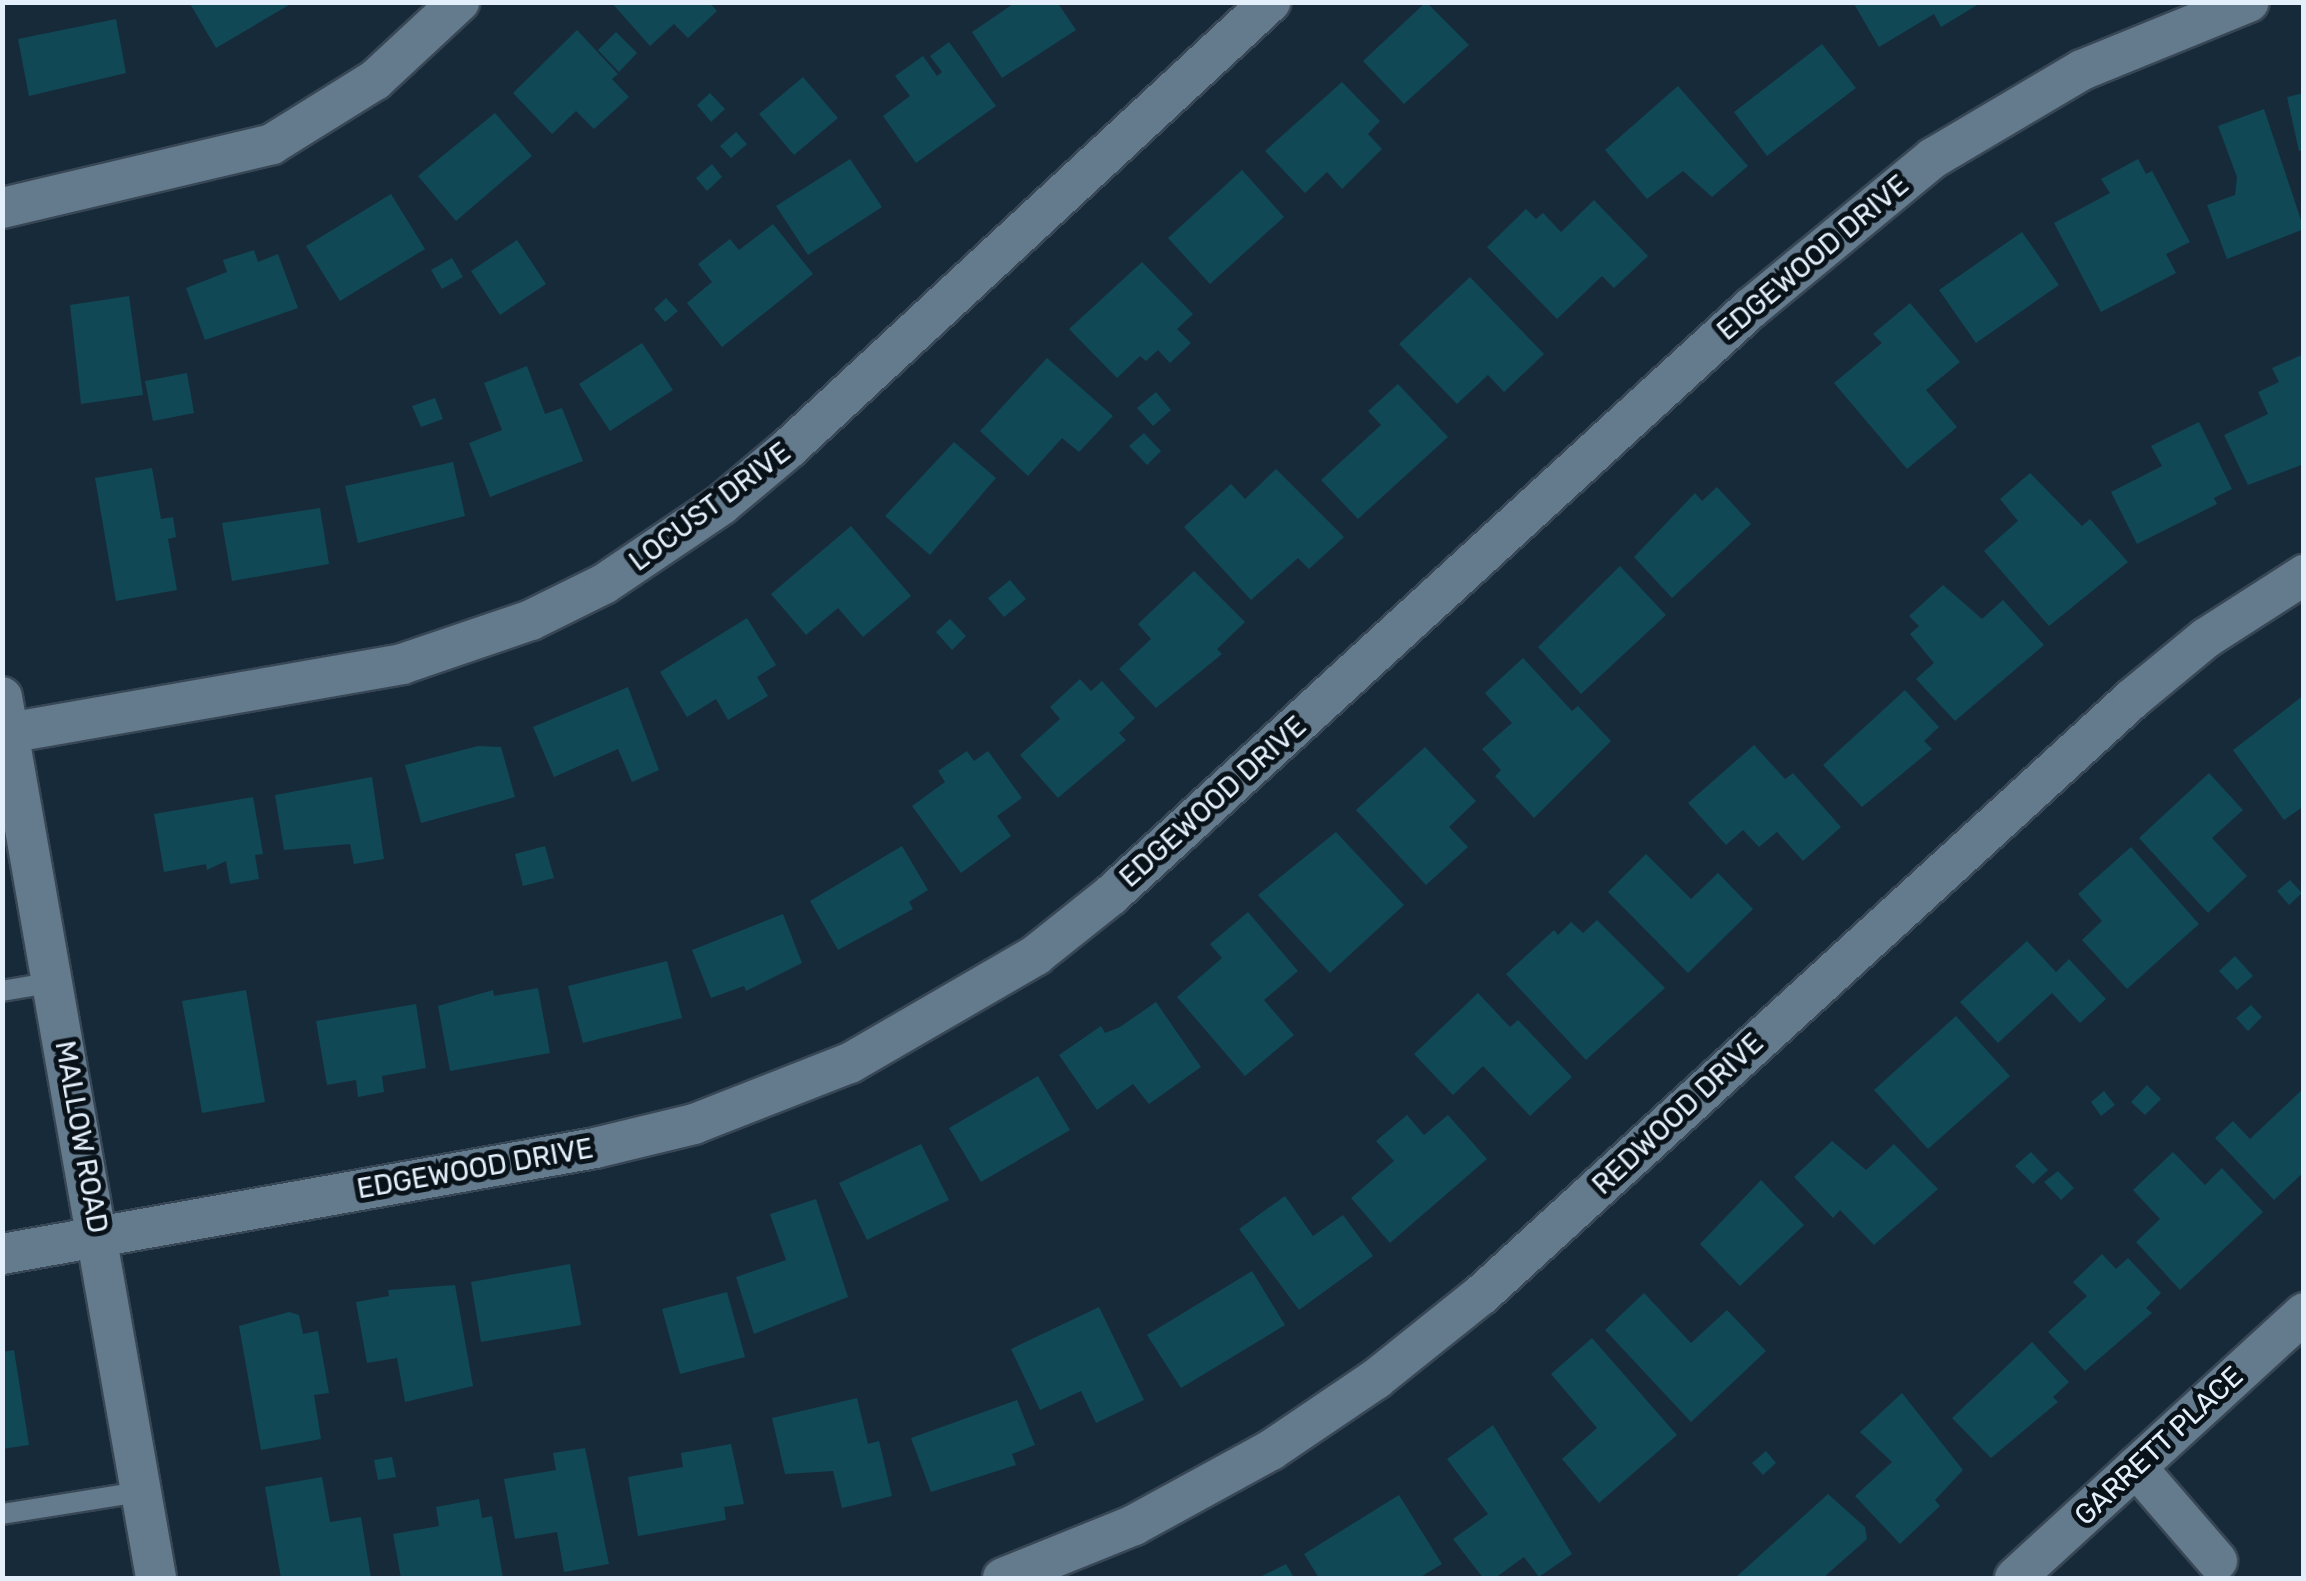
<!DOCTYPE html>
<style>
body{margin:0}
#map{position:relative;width:2306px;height:1581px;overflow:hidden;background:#172a3a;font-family:Rubik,sans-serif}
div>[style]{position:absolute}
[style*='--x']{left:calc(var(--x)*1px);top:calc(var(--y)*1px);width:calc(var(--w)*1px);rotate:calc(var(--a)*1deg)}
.building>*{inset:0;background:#104855}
.roads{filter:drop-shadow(2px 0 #384755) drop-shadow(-2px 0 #384755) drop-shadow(0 2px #384755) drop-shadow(0 -2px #384755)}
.service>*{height:20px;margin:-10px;padding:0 10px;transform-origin:10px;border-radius:10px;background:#647a8d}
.minor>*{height:40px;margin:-20px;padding:0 20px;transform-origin:20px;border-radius:20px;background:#647a8d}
span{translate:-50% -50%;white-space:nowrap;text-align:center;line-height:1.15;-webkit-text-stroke:10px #091219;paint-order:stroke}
.street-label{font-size:28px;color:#e3effa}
.frame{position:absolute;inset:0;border:5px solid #e3effa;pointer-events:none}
</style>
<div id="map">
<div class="building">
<div style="clip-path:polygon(189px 2px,294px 2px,216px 48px)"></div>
<div style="clip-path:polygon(611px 2px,709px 2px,717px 11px,688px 38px,674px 24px,650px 46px)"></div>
<div style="clip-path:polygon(1016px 2px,1057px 2px,1076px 30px,1002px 78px,972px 32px)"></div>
<div style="clip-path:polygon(1426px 2px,1469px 45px,1404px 104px,1363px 61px)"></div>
<div style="clip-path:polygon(1853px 2px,1982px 2px,1941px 27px,1934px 14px,1879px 47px)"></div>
<div style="clip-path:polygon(116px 19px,126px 73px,29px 96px,18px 39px)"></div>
<div style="clip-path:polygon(577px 30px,618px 74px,612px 79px,629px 97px,594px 129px,576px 111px,552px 134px,513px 93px)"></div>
<div style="clip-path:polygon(616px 32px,637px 53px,619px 72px,598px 50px)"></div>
<div style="clip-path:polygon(949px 42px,996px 106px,916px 163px,883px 116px,910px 96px,895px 76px,923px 56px,937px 76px,942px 72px,930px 56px)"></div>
<div style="clip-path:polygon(1822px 44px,1856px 88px,1767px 156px,1734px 112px)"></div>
<div style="clip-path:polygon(803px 77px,838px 118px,794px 155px,759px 114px)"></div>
<div style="clip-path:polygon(1342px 82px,1380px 121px,1368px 134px,1382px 149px,1342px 189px,1327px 172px,1305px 193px,1265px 151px)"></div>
<div style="clip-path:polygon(1678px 86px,1748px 166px,1712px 197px,1683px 171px,1647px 199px,1605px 150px)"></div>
<div style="clip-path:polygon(710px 93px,725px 109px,711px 122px,697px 105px)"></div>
<div style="clip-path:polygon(2304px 93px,2304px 150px,2299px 151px,2287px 97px)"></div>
<div style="clip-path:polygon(2264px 109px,2304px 229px,2227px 259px,2207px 205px,2235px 195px,2237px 177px,2218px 126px)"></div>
<div style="clip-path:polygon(495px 113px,532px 156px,456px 221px,418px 176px)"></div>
<div style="clip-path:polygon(736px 132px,747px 144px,731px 158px,720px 146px)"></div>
<div style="clip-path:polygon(850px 159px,882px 207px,808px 255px,776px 206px)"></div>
<div style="clip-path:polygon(2138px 159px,2146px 174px,2152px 171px,2190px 242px,2166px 254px,2176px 273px,2101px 312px,2054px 223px,2110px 193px,2101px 179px)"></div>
<div style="clip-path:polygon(712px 164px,722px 177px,707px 191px,696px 178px)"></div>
<div style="clip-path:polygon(1242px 170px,1284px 217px,1210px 284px,1168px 238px)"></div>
<div style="clip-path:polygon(391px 194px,425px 249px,340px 301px,306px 246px)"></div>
<div style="clip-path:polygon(1594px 200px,1648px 256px,1614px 288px,1602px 276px,1557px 319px,1487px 247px,1526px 209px,1536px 219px,1543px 213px,1561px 232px)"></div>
<div style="clip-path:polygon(773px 224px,813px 274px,722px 347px,687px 303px,712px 282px,698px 264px,730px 239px,739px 250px)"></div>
<div style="clip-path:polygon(2022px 232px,2059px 285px,1976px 343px,1939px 290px)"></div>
<div style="clip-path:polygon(517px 240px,546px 284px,500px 315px,471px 271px)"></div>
<div style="clip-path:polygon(254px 250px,258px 262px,278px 254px,298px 308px,205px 340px,186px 288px,227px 272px,223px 260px)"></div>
<div style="clip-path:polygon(452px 258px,463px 277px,442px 289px,431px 270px)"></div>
<div style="clip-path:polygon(1142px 262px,1193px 314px,1177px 329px,1191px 343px,1170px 363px,1158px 350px,1146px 361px,1140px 356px,1117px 378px,1069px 329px)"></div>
<div style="clip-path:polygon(1470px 277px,1544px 354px,1504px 392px,1488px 375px,1457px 404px,1399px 344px)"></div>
<div style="clip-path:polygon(129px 296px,143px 395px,81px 404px,70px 305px)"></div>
<div style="clip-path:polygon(666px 298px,678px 311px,665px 322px,654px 309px)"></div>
<div style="clip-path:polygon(1910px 303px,1960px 362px,1926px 390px,1957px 427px,1907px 469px,1834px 383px,1882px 343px,1873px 334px)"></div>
<div style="clip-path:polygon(642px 343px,673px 390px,610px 431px,579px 384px)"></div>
<div style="clip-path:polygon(2304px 354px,2304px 464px,2248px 485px,2224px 435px,2268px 414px,2258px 392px,2279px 382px,2272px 368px)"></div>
<div style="clip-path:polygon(1047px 358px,1113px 416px,1079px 452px,1062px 438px,1028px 476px,980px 431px)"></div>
<div style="clip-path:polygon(527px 366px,545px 414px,562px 408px,583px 461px,490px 497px,469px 443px,502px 430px,484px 383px)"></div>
<div style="clip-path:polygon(187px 373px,194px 413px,153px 421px,145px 381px)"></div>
<div style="clip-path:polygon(1398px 384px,1448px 437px,1358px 519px,1321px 480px,1381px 425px,1368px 411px)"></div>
<div style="clip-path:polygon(1156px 392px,1171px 410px,1153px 426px,1137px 408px)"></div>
<div style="clip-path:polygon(435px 398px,443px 419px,421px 427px,412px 406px)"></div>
<div style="clip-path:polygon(2199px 422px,2232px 489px,2214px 498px,2217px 504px,2137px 544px,2111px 492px,2162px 466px,2151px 446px)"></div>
<div style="clip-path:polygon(1144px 433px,1161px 451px,1147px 465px,1129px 446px)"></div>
<div style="clip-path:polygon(954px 442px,996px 478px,930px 555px,885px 516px)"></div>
<div style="clip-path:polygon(453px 462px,465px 516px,358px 543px,345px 486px)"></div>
<div style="clip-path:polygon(152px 468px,161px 519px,173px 517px,176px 537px,168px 539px,177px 590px,116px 601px,95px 478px)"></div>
<div style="clip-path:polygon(1276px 469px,1344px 537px,1309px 569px,1298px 558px,1251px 600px,1184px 527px,1231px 484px,1245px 499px)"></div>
<div style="clip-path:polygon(2030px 473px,2082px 526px,2090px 519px,2128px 562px,2049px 626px,1984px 551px,2018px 521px,2000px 499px)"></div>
<div style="clip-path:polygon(1717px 487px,1751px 524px,1672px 598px,1634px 557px,1695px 493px,1702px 501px)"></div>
<div style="clip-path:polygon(320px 508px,329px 564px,232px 581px,222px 523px)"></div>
<div style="clip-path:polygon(851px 526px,911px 596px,863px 637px,838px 608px,806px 635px,771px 594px)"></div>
<div style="clip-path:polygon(1620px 566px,1666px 615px,1581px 694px,1538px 647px)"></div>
<div style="clip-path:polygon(1194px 571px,1245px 622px,1217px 649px,1222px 654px,1156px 708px,1119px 669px,1151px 639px,1138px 624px)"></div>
<div style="clip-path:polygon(1010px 580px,1026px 599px,1004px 617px,988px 598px)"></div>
<div style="clip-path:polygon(1943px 585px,1982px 619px,2003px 600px,2044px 645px,1955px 721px,1916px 679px,1934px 663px,1910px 634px,1919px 626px,1909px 616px)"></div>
<div style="clip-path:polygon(747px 618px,776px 665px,757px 677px,768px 696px,728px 720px,716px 699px,687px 717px,660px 672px)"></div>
<div style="clip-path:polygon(950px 619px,966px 636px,952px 650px,936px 632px)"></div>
<div style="clip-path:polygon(1523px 658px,1572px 711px,1578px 706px,1611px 741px,1534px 818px,1495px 776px,1501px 770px,1482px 749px,1512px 723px,1485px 693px)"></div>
<div style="clip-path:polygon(1080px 679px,1091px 691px,1102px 681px,1135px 718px,1119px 733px,1126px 740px,1058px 798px,1020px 755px,1060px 719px,1050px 707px)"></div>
<div style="clip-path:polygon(628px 687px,659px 770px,632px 782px,618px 749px,554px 777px,533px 727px)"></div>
<div style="clip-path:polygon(1905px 690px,1939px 727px,1924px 741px,1932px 749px,1862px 807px,1823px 765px)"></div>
<div style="clip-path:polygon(2304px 695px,2304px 806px,2284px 820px,2233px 750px)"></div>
<div style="clip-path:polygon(1754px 745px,1785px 779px,1793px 773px,1841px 827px,1803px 861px,1777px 832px,1759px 847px,1743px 830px,1726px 845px,1688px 803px)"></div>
<div style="clip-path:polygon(478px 746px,501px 747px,515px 797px,421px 823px,405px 765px)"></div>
<div style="clip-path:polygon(1425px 747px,1476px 801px,1449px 827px,1468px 847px,1426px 885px,1356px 810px)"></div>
<div style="clip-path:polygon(967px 751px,974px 761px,988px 751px,1022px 798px,997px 816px,1011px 836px,961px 873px,912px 806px,945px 782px,938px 771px)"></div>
<div style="clip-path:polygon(2209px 773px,2243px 810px,2212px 838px,2247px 876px,2208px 913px,2139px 838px)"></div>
<div style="clip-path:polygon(372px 777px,384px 859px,354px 864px,350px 844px,284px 850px,275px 795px)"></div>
<div style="clip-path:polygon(253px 797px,263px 854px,255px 855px,259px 879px,230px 884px,226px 861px,207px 870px,206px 864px,164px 872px,154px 814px)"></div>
<div style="clip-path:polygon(1336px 832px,1404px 905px,1330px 973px,1258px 895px)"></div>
<div style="clip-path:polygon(545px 846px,554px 878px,523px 886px,515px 854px)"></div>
<div style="clip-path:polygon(902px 846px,928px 890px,909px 902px,913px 909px,838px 950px,810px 901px)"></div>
<div style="clip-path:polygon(2131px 847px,2199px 924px,2127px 989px,2082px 940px,2102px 921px,2078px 894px)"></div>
<div style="clip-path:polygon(1646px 854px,1691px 899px,1718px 873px,1753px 909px,1688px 973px,1608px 892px)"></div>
<div style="clip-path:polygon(2290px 880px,2302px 893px,2289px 905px,2277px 891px)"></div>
<div style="clip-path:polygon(1248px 912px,1298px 971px,1264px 1000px,1294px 1035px,1245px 1076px,1177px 997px,1222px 958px,1210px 944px)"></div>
<div style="clip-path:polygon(783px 914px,802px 963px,746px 991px,744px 986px,711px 998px,692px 950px)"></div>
<div style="clip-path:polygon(1597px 920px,1665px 988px,1586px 1060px,1506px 974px,1554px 930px,1558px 935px,1571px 922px,1583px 933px)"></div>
<div style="clip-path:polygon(2027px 941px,2056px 972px,2069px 959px,2106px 999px,2080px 1023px,2052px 993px,1998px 1043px,1960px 1002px)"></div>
<div style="clip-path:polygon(2235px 956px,2253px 976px,2237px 990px,2219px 971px)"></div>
<div style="clip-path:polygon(667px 961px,682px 1018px,583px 1043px,568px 986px)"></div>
<div style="clip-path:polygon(538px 988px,550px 1053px,450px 1071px,438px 1006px,493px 990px,494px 996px)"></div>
<div style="clip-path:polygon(246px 990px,265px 1102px,202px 1113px,182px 1001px)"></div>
<div style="clip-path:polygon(1478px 993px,1510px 1027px,1518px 1020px,1572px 1077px,1530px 1116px,1483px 1066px,1453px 1095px,1414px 1054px)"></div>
<div style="clip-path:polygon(1156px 1002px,1201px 1067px,1149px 1104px,1133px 1084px,1097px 1110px,1059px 1055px,1101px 1026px,1105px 1033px,1120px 1027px)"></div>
<div style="clip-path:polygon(416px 1004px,426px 1068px,382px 1076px,384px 1092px,358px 1097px,356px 1080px,327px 1085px,316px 1021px)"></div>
<div style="clip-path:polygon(2251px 1005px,2262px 1017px,2248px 1031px,2236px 1018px)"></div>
<div style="clip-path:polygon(1956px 1016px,2010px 1076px,1928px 1149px,1874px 1090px)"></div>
<div style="clip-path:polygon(1038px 1076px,1070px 1130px,981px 1182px,949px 1128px)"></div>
<div style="clip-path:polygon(2147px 1085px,2161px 1099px,2145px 1115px,2131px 1102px)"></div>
<div style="clip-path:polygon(2304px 1088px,2304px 1172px,2274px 1200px,2215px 1138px,2233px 1121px,2250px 1139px)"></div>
<div style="clip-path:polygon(2104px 1091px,2115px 1105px,2101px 1116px,2091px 1102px)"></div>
<div style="clip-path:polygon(1407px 1115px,1424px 1135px,1448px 1115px,1487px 1159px,1390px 1243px,1351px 1198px,1394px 1161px,1376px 1141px)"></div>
<div style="clip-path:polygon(1832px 1141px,1866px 1170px,1894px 1144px,1938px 1189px,1874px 1245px,1840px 1210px,1833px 1218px,1794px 1177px)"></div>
<div style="clip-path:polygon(921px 1144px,949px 1200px,867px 1240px,839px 1183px)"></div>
<div style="clip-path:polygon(2031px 1152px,2048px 1170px,2033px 1184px,2015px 1166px)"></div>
<div style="clip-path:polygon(2173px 1152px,2205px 1185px,2222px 1168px,2263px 1212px,2180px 1290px,2136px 1242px,2160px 1219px,2133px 1190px)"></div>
<div style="clip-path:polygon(2058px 1171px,2074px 1188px,2061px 1200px,2044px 1182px)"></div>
<div style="clip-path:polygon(1761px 1180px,1804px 1225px,1740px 1286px,1700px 1244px)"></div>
<div style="clip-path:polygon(1285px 1196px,1313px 1236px,1343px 1215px,1373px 1256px,1299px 1310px,1239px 1229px)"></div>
<div style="clip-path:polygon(816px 1199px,848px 1297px,754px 1334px,736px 1277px,786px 1260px,770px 1214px)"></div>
<div style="clip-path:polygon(2102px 1254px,2116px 1269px,2128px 1258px,2161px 1293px,2146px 1308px,2152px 1313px,2085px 1371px,2048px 1332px,2087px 1296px,2073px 1282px)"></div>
<div style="clip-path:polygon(570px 1264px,581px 1325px,481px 1342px,471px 1282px)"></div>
<div style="clip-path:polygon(1252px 1271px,1285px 1325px,1181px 1388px,1147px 1335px)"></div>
<div style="clip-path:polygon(455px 1285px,473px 1386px,405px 1402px,397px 1358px,367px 1363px,356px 1302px,389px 1296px,388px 1290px)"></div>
<div style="clip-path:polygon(727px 1292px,745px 1357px,680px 1374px,662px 1309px)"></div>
<div style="clip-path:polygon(1644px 1293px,1691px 1343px,1727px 1310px,1766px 1351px,1691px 1422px,1605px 1330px)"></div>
<div style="clip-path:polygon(1099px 1307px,1144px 1400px,1096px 1423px,1081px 1391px,1040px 1410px,1011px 1349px)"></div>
<div style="clip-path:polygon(289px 1312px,299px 1315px,303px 1334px,318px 1331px,329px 1393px,314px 1395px,321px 1439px,261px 1450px,239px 1326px)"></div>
<div style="clip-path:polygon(1592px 1338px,1677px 1435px,1599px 1503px,1562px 1459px,1597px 1428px,1551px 1374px)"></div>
<div style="clip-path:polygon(2032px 1342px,2069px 1382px,2053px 1397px,2058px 1402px,1991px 1458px,1952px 1418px)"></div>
<div style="clip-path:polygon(14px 1350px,29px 1445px,2px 1449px,2px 1352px)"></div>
<div style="clip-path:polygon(1902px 1393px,1963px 1470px,1935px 1500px,1940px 1506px,1900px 1544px,1855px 1496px,1892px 1462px,1860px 1432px)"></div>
<div style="clip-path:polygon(857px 1398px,868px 1444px,879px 1441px,892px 1496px,842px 1508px,833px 1471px,785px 1474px,772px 1418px)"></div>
<div style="clip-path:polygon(1017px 1400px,1035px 1445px,1012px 1454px,1016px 1465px,931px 1492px,911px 1438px)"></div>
<div style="clip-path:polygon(1493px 1425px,1572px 1554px,1539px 1577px,1524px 1557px,1495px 1578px,1483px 1578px,1453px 1539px,1488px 1514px,1447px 1459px)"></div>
<div style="clip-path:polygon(731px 1444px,744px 1504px,724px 1507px,726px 1520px,638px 1536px,628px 1477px,683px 1467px,681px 1453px)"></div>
<div style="clip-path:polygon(585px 1448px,609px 1564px,564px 1572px,557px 1532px,515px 1539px,504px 1479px,556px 1470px,553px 1453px)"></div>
<div style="clip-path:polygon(1766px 1451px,1776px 1463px,1763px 1475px,1752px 1463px)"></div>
<div style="clip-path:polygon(392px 1457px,396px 1477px,378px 1480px,374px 1460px)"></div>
<div style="clip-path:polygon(322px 1477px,330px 1522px,361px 1517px,371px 1578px,281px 1578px,265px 1487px)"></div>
<div style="clip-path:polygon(1828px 1494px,1865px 1527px,1867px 1539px,1823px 1578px,1735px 1578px)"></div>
<div style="clip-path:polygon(1399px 1495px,1442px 1564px,1419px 1578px,1319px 1578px,1304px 1554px)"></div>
<div style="clip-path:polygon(479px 1499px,482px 1518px,492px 1516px,503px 1578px,401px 1578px,393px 1534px,439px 1526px,436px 1507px)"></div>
<div style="clip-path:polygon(1286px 1564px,1294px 1578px,1258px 1578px)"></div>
</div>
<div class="roads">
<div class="service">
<div style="--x:2;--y:991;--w:53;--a:-9.8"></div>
<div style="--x:2;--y:1514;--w:140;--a:-9.1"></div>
</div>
<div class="minor">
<div style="--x:2;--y:208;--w:277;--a:-13.3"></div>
<div style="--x:272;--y:144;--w:121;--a:-31.9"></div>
<div style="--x:375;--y:80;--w:115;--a:-42.9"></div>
<div style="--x:2;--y:697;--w:894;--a:80.08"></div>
<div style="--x:2;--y:734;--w:406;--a:-9.9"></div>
<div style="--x:402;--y:664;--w:136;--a:-18.8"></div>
<div style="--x:531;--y:620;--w:81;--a:-26.3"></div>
<div style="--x:604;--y:584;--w:141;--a:-34"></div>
<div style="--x:721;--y:505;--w:90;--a:-40"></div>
<div style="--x:790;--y:447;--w:655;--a:-42.83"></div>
<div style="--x:2;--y:1254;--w:602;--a:-10.13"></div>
<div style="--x:595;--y:1148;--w:102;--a:-13.6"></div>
<div style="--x:694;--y:1124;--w:168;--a:-21.4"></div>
<div style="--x:850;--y:1063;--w:215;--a:-30.1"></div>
<div style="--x:1036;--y:955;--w:95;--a:-38.6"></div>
<div style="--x:1110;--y:896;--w:870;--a:-42.53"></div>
<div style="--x:1751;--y:308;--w:236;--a:-39.5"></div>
<div style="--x:1933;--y:158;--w:173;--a:-30.6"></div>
<div style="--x:2082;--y:70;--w:180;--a:-22.2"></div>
<div style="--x:2136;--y:1467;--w:124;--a:49.2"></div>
<div style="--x:1003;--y:1578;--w:141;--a:-22"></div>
<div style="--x:1134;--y:1525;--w:156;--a:-28.7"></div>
<div style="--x:1271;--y:1450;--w:127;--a:-34.1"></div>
<div style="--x:1376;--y:1379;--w:134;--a:-38.7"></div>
<div style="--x:1481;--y:1295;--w:883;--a:-42.47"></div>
<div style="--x:2132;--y:699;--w:96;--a:-39.5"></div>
<div style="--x:2206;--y:638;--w:117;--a:-32.7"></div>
<div style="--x:2015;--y:1578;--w:392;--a:-42.5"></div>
</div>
</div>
<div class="street-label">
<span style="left:1813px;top:258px;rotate:-40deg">EDGEWOOD DRIVE</span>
<span style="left:710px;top:507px;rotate:-37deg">LOCUST DRIVE</span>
<span style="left:1213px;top:802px;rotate:-42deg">EDGEWOOD DRIVE</span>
<span style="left:1678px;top:1114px;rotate:-43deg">REDWOOD DRIVE</span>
<span style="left:81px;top:1137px;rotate:80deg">MALLOW ROAD</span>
<span style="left:475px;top:1169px;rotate:-10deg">EDGEWOOD DRIVE</span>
<span style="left:2159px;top:1446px;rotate:-43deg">GARRETT PLACE</span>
</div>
<div class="frame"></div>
</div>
